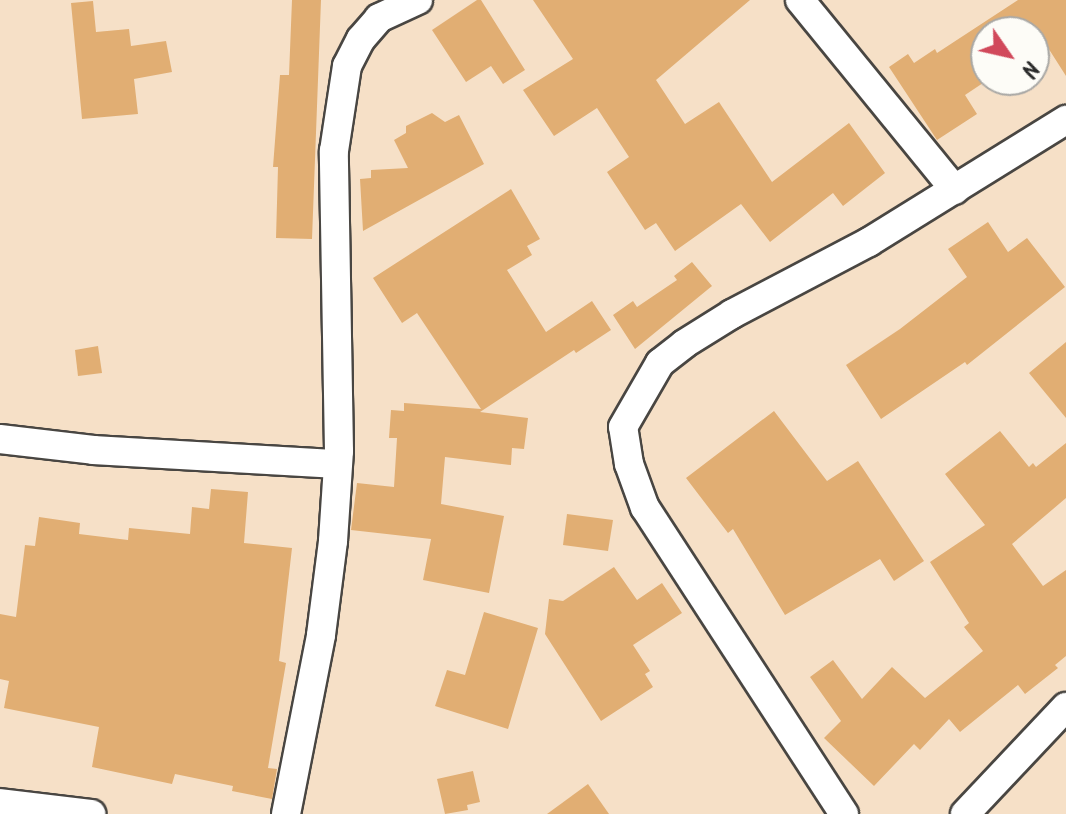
<!DOCTYPE html>
<style>
body{margin:0}
#map{position:relative;width:1066px;height:814px;overflow:hidden;background:#f6e0c7;font-family:Kalam,sans-serif}
div>[style]{position:absolute}
[style*='--x']{left:calc(var(--x)*1px);top:calc(var(--y)*1px);width:calc(var(--w)*1px);rotate:calc(var(--a)*1deg)}
.building>*{inset:0;background:#e1ae73}
.roads{filter:drop-shadow(2px 0 #494642) drop-shadow(-2px 0 #494642) drop-shadow(0 2px #494642) drop-shadow(0 -2px #494642)}
.street>*{height:28px;margin:-14px;padding:0 14px;transform-origin:14px;border-radius:14px;background:#fff}
span{translate:-50% -50%;white-space:nowrap;text-align:center;line-height:1.15;-webkit-text-stroke:7px #fdfcf7;paint-order:stroke}
.north{position:absolute;left:970px;top:16px;width:80px;height:80px;box-sizing:border-box;background:#fdfcf7;border:2px solid #a9a8a5;border-radius:50%;rotate:124deg;font-size:22px;font-weight:700;line-height:32px;text-align:center;color:#2b2b2b}
.north::after{content:'';display:block;margin:auto;width:28px;height:36px;background:#d1495b;clip-path:polygon(50% 0,100% 100%,50% 72%,0 100%)}
</style>
<div id="map">
<div class="building">
<div style="clip-path:polygon(292px 0,321px 0,312px 239px,276px 238px,278px 167px,273px 167px,280px 75px,289px 75px)"></div>
<div style="clip-path:polygon(477px 0,481px 0,525px 70px,503px 84px,491px 66px,466px 82px,432px 30px)"></div>
<div style="clip-path:polygon(533px 0,750px 0,656px 80px,685px 124px,719px 102px,772px 182px,849px 123px,885px 173px,843px 206px,833px 193px,770px 242px,741px 204px,675px 251px,656px 223px,645px 230px,607px 172px,629px 157px,597px 108px,554px 136px,523px 90px,573px 59px)"></div>
<div style="clip-path:polygon(1018px 0,1066px 0,1066px 76px,1038px 32px,986px 32px,986px 81px,965px 95px,977px 114px,937px 140px,889px 67px,908px 54px,914px 63px,935px 49px,937px 53px)"></div>
<div style="clip-path:polygon(93px 1px,96px 32px,129px 29px,131px 46px,166px 41px,172px 72px,134px 79px,138px 114px,82px 119px,71px 3px)"></div>
<div style="clip-path:polygon(432px 113px,445px 122px,459px 115px,484px 164px,363px 231px,360px 179px,371px 178px,371px 170px,408px 168px,394px 140px,406px 133px,406px 126px)"></div>
<div style="clip-path:polygon(511px 189px,540px 239px,527px 246px,532px 255px,507px 270px,546px 332px,592px 301px,611px 330px,576px 353px,574px 350px,480px 412px,528px 418px,524px 449px,512px 448px,511px 465px,445px 457px,441px 504px,504px 516px,489px 593px,423px 580px,431px 539px,351px 530px,357px 483px,394px 487px,397px 438px,389px 438px,391px 410px,404px 411px,404px 403px,481px 409px,417px 313px,402px 323px,373px 278px)"></div>
<div style="clip-path:polygon(988px 222px,1008px 252px,1027px 238px,1065px 287px,967px 365px,965px 362px,881px 419px,846px 365px,900px 329px,967px 277px,948px 249px)"></div>
<div style="clip-path:polygon(692px 262px,712px 286px,635px 349px,613px 315px,633px 301px,637px 307px,677px 280px,674px 276px)"></div>
<div style="clip-path:polygon(1066px 342px,1066px 418px,1029px 373px)"></div>
<div style="clip-path:polygon(98px 346px,102px 373px,78px 376px,75px 350px)"></div>
<div style="clip-path:polygon(774px 411px,827px 481px,858px 461px,924px 561px,894px 581px,880px 559px,785px 615px,733px 529px,728px 533px,686px 478px)"></div>
<div style="clip-path:polygon(1000px 431px,1029px 467px,1033px 463px,1036px 467px,1066px 443px,1066px 498px,1012px 544px,1043px 586px,1066px 570px,1066px 656px,1055px 665px,1058px 668px,1025px 694px,1018px 685px,960px 732px,949px 719px,920px 750px,914px 744px,874px 786px,824px 738px,841px 721px,810px 677px,833px 660px,862px 699px,892px 667px,925px 698px,983px 651px,964px 627px,969px 623px,930px 562px,985px 525px,945px 474px)"></div>
<div style="clip-path:polygon(211px 489px,248px 492px,244px 543px,292px 548px,279px 661px,286px 663px,268px 768px,277px 769px,272px 799px,232px 791px,233px 786px,175px 774px,172px 784px,92px 767px,99px 727px,4px 708px,9px 681px,0 679px,0 614px,16px 617px,25px 545px,35px 546px,39px 517px,80px 523px,79px 534px,128px 540px,129px 528px,190px 534px,192px 507px,209px 509px)"></div>
<div style="clip-path:polygon(567px 514px,613px 520px,608px 551px,563px 545px)"></div>
<div style="clip-path:polygon(614px 567px,637px 600px,662px 583px,682px 613px,633px 645px,650px 671px,645px 674px,653px 687px,601px 721px,545px 634px,549px 599px,563px 601px)"></div>
<div style="clip-path:polygon(484px 612px,538px 628px,508px 729px,435px 706px,447px 670px,465px 675px)"></div>
<div style="clip-path:polygon(473px 771px,480px 802px,467px 805px,468px 810px,445px 814px,437px 779px)"></div>
<div style="clip-path:polygon(588px 784px,609px 814px,547px 814px)"></div>
</div>
<div class="roads">
<div class="street">
<div style="--x:800;--y:0;--w:245;--a:50.8"></div>
<div style="--x:0;--y:439;--w:94;--a:6.7"></div>
<div style="--x:93;--y:450;--w:245;--a:3.3"></div>
<div style="--x:0;--y:803;--w:92;--a:6.9"></div>
<div style="--x:286;--y:814;--w:182;--a:-78.9"></div>
<div style="--x:321;--y:635;--w:95;--a:-82.7"></div>
<div style="--x:333;--y:541;--w:90;--a:-86.2"></div>
<div style="--x:339;--y:451;--w:300;--a:-91"></div>
<div style="--x:334;--y:151;--w:86;--a:-81.3"></div>
<div style="--x:347;--y:66;--w:30;--a:-63"></div>
<div style="--x:361;--y:39;--w:28;--a:-49"></div>
<div style="--x:379;--y:18;--w:43;--a:-24.8"></div>
<div style="--x:844;--y:814;--w:365;--a:-123"></div>
<div style="--x:645;--y:508;--w:47;--a:-110"></div>
<div style="--x:629;--y:464;--w:37;--a:-99"></div>
<div style="--x:623;--y:427;--w:74;--a:-60"></div>
<div style="--x:660;--y:363;--w:31;--a:-38"></div>
<div style="--x:684;--y:344;--w:57;--a:-32"></div>
<div style="--x:732;--y:314;--w:155;--a:-27.7"></div>
<div style="--x:869;--y:242;--w:232;--a:-31.8"></div>
<div style="--x:965;--y:814;--w:147;--a:-46.7"></div>
</div>
</div>
<div class="north">N</div>
</div>
